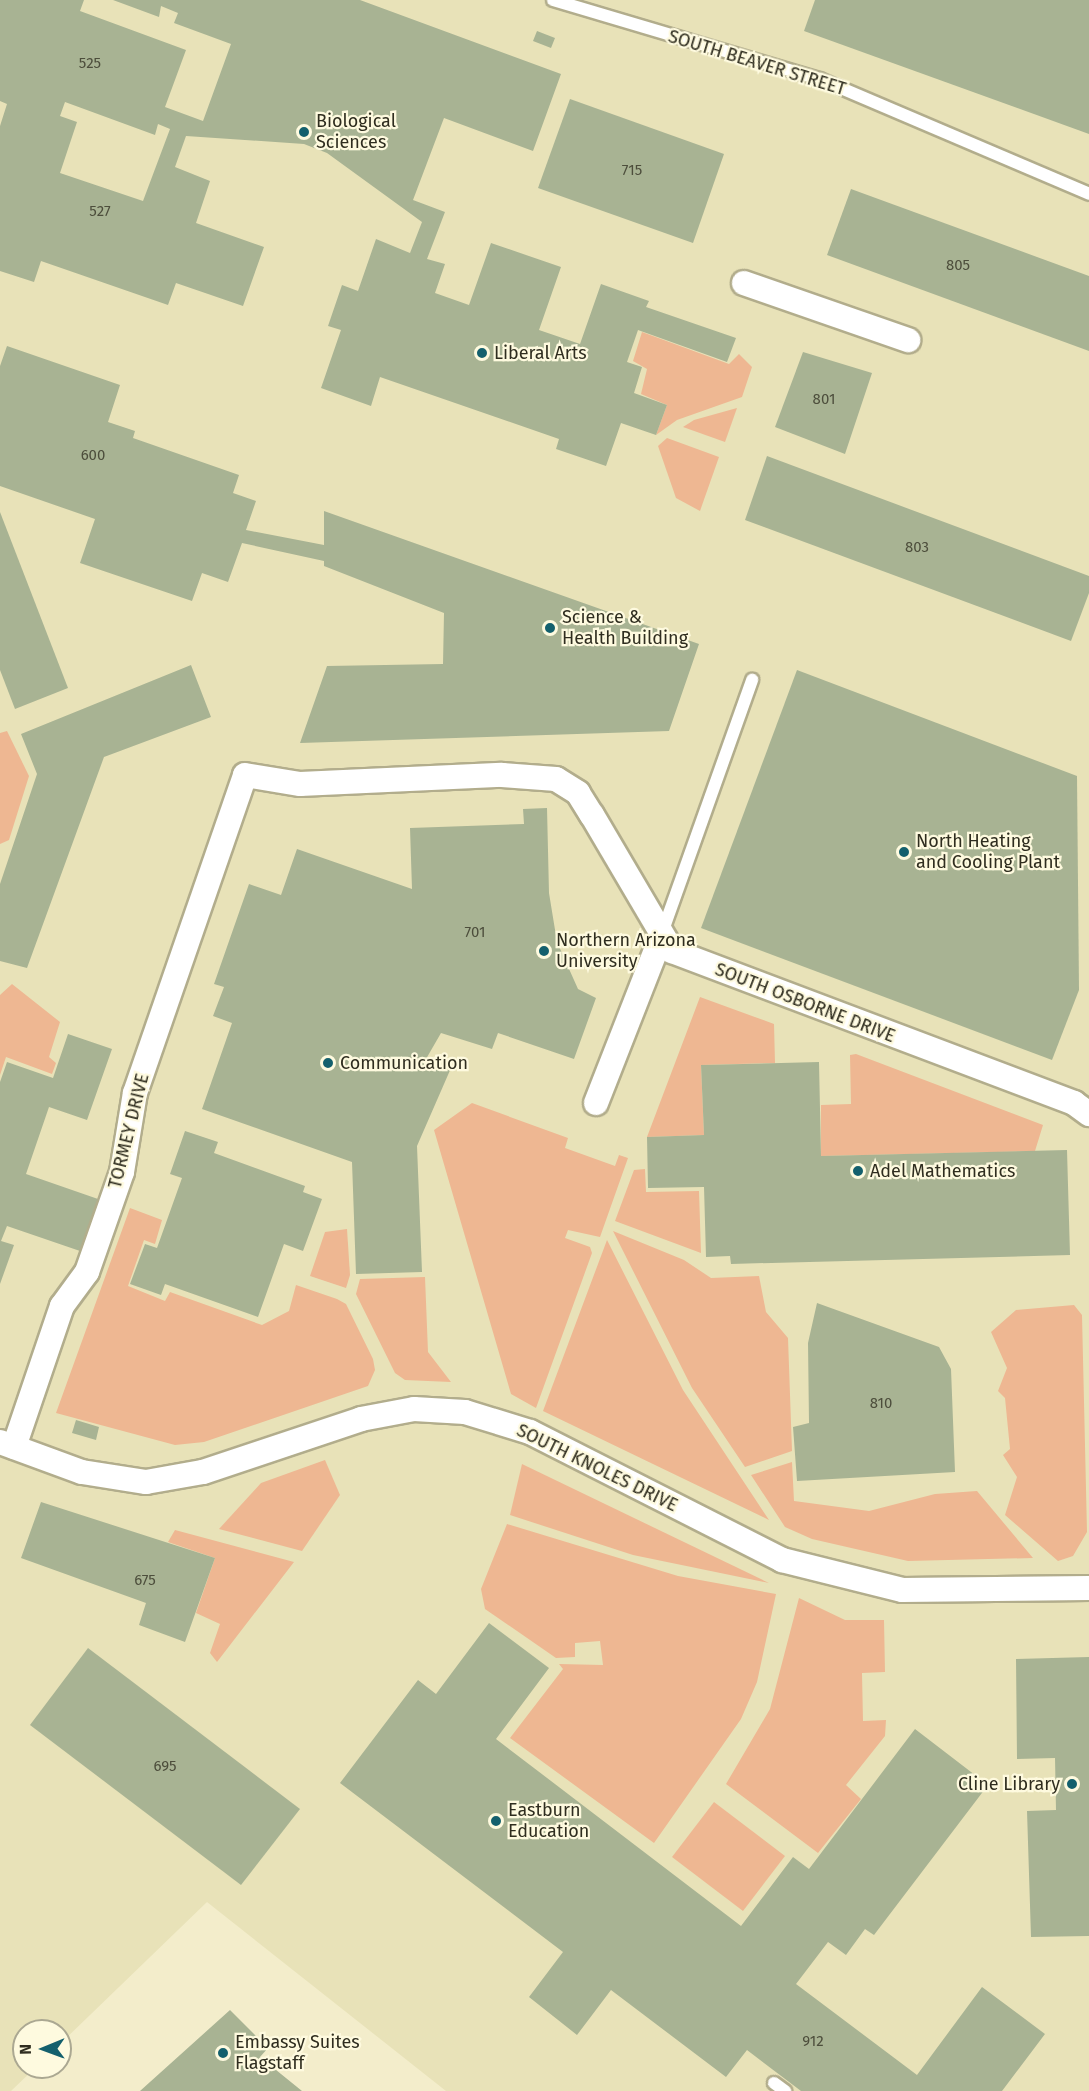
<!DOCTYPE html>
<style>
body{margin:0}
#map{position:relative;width:1089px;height:2091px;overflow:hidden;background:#f3edcb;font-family:"Fira Sans",sans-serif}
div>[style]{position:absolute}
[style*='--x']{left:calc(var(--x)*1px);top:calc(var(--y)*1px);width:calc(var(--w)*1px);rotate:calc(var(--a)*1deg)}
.built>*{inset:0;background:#e8e2b8}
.green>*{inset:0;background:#eeb792}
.building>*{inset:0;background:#a8b393}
.roads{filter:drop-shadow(2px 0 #b2ad8c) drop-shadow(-2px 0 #b2ad8c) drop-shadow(0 2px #b2ad8c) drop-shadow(0 -2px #b2ad8c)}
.lane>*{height:12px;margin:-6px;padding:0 6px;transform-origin:6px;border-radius:6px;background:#fff}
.street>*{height:24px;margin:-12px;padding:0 12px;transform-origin:12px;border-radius:12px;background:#fff}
.dots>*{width:16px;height:16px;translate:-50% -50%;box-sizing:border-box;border:3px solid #fefadf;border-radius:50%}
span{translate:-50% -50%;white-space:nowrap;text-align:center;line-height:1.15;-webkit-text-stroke:4.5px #fefadf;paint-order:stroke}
.number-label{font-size:15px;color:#4d4e3c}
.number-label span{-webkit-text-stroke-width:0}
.street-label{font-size:18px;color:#2f2d1f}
.poi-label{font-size:18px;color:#2f2d1f}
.left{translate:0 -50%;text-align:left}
.right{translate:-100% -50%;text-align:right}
.north{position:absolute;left:12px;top:2019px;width:60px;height:60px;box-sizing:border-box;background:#fefadf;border:2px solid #aba892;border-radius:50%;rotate:269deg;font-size:16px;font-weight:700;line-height:24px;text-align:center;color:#2f2d1f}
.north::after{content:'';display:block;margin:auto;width:21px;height:27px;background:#14606d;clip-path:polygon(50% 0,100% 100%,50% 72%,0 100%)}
</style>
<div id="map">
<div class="built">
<div style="clip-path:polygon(0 0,1089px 0,1089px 2091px,446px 2091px,207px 1902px,60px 2044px,60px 2031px,24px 2031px,24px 2067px,36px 2067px,11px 2091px,0 2091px)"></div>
</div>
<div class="green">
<div style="clip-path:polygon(642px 332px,729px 364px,739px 354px,752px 367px,742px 397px,677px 420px,656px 435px,667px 405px,641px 394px,647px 369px,633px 361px)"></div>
<div style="clip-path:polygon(737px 408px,725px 442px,683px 427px,694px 420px)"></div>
<div style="clip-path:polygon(667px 438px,719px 457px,700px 511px,676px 498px,658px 446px)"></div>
<div style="clip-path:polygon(7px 731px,29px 776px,9px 840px,0 844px,0 733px)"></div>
<div style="clip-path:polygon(12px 984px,60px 1022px,49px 1057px,56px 1063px,52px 1074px,6px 1057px,0 1075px,0 995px)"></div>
<div style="clip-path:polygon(700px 997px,774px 1024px,775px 1063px,701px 1065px,704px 1135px,647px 1137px)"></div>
<div style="clip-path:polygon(856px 1054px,1043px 1125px,1035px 1151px,821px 1156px,821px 1105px,851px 1104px,850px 1055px)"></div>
<div style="clip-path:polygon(472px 1103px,568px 1138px,565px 1148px,615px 1166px,619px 1155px,628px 1158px,600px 1237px,568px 1230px,565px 1238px,590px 1247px,592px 1253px,536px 1408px,511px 1394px,434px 1130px)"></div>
<div style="clip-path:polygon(645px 1169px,646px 1192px,699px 1191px,701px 1253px,615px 1221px,634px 1170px)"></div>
<div style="clip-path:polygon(130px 1208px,162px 1220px,155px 1244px,144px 1240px,128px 1286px,165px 1301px,170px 1292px,262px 1325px,289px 1311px,296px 1285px,337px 1299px,346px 1304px,373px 1359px,375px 1370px,368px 1386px,204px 1442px,175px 1445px,56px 1413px)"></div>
<div style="clip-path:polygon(347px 1229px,350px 1275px,346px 1288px,310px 1276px,325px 1232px)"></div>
<div style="clip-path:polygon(613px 1231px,684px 1260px,711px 1278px,759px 1276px,766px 1312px,788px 1338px,792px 1451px,745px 1467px,692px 1388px)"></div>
<div style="clip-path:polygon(607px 1240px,683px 1390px,769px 1520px,543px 1411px)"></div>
<div style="clip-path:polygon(425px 1277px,428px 1352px,451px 1382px,405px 1380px,395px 1373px,356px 1294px,360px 1279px)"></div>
<div style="clip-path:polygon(1074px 1305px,1082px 1315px,1087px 1532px,1073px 1556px,1058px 1561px,1005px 1515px,1017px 1477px,1003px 1455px,1010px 1449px,1005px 1398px,998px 1391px,1007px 1368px,991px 1332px,1016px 1310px)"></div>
<div style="clip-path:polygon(325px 1460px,340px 1495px,302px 1551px,219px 1529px,261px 1483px)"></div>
<div style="clip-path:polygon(792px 1462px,794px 1501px,869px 1511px,935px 1494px,977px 1491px,1033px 1558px,908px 1561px,812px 1539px,785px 1527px,751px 1475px)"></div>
<div style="clip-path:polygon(522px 1464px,769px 1583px,633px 1555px,510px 1515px)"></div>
<div style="clip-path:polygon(507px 1524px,678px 1576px,776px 1594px,757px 1682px,741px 1719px,654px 1843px,510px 1738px,563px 1669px,559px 1664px,603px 1665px,600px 1641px,575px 1643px,575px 1657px,556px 1658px,485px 1609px,481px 1589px)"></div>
<div style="clip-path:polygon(175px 1530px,294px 1562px,217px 1662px,210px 1653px,220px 1624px,196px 1613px,215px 1558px,168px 1542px)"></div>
<div style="clip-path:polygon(799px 1598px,845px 1620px,884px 1620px,885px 1672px,862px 1673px,863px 1721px,886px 1720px,885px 1736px,846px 1785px,861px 1799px,818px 1853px,726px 1784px,770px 1709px)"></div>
<div style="clip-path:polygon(714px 1802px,785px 1856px,743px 1911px,672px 1857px)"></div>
</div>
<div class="building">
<div style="clip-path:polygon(evenodd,0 0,84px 0,80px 11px,186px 50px,165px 107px,203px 121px,231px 44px,174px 23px,178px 13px,161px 6px,159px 17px,113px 0,360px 0,561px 74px,533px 151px,444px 118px,413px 200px,445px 212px,427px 259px,445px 264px,435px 293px,469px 305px,491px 243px,561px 267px,539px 330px,580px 344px,601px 284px,649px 301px,646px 307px,736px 338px,727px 362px,638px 330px,627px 362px,642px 367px,634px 393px,667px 405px,656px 435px,621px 423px,606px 466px,556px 449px,559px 439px,380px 377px,371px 406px,321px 388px,341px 330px,328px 326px,342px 285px,358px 291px,376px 239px,410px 253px,422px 222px,327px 153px,304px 144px,186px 136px,175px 167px,210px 181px,196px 223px,264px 247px,243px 306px,176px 283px,168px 305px,41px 261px,34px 282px,0 271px,0 126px,7px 104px,0 101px,0 0,65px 102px,155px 135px,158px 124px,170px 129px,143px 201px,60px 173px,77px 122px,60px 116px,65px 102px)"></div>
<div style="clip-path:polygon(815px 0,1089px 0,1089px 134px,804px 31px)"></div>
<div style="clip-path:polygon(537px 31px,555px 38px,551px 48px,533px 41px)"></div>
<div style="clip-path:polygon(570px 99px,724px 154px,693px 243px,538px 188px)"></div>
<div style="clip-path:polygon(851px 189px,1089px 276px,1089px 351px,827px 255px)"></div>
<div style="clip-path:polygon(7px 346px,120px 385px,108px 422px,135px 431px,133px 438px,239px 475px,233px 493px,256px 501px,246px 530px,324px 545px,324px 511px,699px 644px,669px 731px,300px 743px,327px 666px,443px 664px,444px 613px,324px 566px,324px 561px,242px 543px,228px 582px,202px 573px,192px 601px,80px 563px,95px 519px,0 486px,0 366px)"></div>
<div style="clip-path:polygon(803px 352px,872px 373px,845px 454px,775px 427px)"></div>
<div style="clip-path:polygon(767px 456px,1089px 576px,1089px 593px,1071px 641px,745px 520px)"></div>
<div style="clip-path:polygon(0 512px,68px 688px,15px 709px,0 670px)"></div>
<div style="clip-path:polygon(191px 665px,211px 717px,104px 757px,27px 968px,0 961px,0 884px,37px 774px,21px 734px)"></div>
<div style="clip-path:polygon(797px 670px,1077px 776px,1079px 990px,1052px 1060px,701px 928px)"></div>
<div style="clip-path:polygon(547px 808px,549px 893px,557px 942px,578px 989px,596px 998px,574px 1059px,498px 1033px,492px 1049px,441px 1033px,426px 1059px,451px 1068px,417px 1146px,422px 1272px,356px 1274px,352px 1162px,202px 1109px,232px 1023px,213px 1016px,224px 987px,214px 984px,249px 884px,281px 895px,297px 849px,412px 889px,410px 828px,524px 824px,523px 809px)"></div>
<div style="clip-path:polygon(68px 1034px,112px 1049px,87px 1120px,49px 1107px,26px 1174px,98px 1199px,80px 1251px,7px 1226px,1px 1241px,14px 1245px,0 1284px,0 1082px,7px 1062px,53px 1078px)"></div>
<div style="clip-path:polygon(819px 1062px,821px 1156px,1067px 1150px,1070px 1255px,731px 1264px,730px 1256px,706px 1257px,704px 1187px,648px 1188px,647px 1137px,704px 1135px,701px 1065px)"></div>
<div style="clip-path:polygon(185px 1131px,218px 1142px,214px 1153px,305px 1186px,303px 1192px,322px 1199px,303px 1251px,284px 1244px,258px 1317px,165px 1284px,161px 1295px,130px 1284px,145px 1244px,157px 1248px,182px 1178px,170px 1174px)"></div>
<div style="clip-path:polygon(817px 1303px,939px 1347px,951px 1369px,955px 1472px,797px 1481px,793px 1427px,809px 1423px,808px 1343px)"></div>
<div style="clip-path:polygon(76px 1420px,99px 1427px,96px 1440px,72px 1433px)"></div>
<div style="clip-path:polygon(41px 1502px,215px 1558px,185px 1642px,139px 1625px,146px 1603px,21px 1558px)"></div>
<div style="clip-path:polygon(489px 1623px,549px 1668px,496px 1739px,741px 1926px,793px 1857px,809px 1869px,915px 1729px,988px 1785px,874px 1935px,865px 1929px,846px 1955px,828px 1942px,796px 1984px,917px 2075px,982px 1987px,1045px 2034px,1002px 2091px,801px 2091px,747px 2050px,726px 2077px,611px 1990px,577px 2035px,529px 1997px,563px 1952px,340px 1783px,418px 1680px,436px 1694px)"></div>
<div style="clip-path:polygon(88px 1648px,300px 1809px,241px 1885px,30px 1725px)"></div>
<div style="clip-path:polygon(1089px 1657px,1089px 1936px,1031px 1937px,1027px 1811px,1056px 1810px,1055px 1758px,1017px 1759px,1016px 1659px)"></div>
<div style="clip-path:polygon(230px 2010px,268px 2048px,260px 2057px,302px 2091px,140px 2091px)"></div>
</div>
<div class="roads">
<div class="lane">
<div style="--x:553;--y:0;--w:278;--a:16.5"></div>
<div style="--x:820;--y:79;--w:293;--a:23.1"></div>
<div style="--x:662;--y:933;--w:269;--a:-70.4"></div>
<div style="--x:774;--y:2083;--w:14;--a:36"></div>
</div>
<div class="street">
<div style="--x:744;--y:283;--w:174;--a:19.2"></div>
<div style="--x:596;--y:1103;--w:178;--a:-68.6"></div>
<div style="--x:0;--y:1442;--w:87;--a:20.1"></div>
<div style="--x:82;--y:1472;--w:65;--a:8.9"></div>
<div style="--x:146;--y:1482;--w:58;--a:-10"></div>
<div style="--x:203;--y:1472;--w:167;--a:-18.5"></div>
<div style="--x:361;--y:1419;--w:54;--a:-10.7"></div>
<div style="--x:414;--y:1409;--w:51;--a:3.4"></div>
<div style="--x:465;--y:1412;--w:68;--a:17.1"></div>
<div style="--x:530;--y:1432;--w:283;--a:26.9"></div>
<div style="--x:782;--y:1560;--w:124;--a:14"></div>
<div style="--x:902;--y:1590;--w:187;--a:-0.6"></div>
<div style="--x:14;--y:1447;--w:149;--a:-71.2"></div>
<div style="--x:62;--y:1306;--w:42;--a:-53.7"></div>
<div style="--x:87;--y:1272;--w:106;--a:-70.7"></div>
<div style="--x:122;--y:1172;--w:80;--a:-80.7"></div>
<div style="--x:135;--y:1093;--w:336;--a:-70.9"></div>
<div style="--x:245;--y:775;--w:56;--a:9.3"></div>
<div style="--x:300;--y:784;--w:202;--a:-2.6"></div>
<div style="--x:502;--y:775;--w:54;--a:4.2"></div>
<div style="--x:556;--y:779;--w:26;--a:32"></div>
<div style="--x:578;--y:793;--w:26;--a:58"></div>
<div style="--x:592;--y:815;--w:158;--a:59.5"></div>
<div style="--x:672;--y:951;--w:430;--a:20.7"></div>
<div style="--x:1074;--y:1103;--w:19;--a:36"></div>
</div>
</div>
<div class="dots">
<div style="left:304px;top:132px;background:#14606d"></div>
<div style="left:482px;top:353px;background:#14606d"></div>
<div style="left:550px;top:628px;background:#14606d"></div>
<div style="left:904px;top:852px;background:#14606d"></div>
<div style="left:544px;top:951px;background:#14606d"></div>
<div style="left:328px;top:1063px;background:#14606d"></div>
<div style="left:858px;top:1171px;background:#14606d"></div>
<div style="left:1072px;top:1784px;background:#14606d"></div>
<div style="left:496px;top:1821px;background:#14606d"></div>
<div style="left:223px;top:2053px;background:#14606d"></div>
</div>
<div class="number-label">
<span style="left:90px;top:64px">525</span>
<span style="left:632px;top:171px">715</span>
<span style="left:100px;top:212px">527</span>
<span style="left:958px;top:266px">805</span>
<span style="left:824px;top:400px">801</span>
<span style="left:93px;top:456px">600</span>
<span style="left:917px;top:548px">803</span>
<span style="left:475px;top:933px">701</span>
<span style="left:881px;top:1404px">810</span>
<span style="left:145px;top:1581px">675</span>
<span style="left:165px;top:1767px">695</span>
<span style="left:813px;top:2042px">912</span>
</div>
<div class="street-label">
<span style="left:757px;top:63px;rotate:17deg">SOUTH BEAVER STREET</span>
<span style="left:805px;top:1003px;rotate:21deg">SOUTH OSBORNE DRIVE</span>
<span style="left:129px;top:1131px;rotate:-76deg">TORMEY DRIVE</span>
<span style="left:597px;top:1468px;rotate:26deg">SOUTH KNOLES DRIVE</span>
</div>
<div class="poi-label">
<span class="left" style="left:316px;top:132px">Biological<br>Sciences</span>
<span class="left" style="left:494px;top:353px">Liberal Arts</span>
<span class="left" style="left:562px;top:628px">Science &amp;<br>Health Building</span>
<span class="left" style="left:916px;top:852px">North Heating<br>and Cooling Plant</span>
<span class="left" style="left:556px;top:951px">Northern Arizona<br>University</span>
<span class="left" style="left:340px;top:1063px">Communication</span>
<span class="left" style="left:870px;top:1171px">Adel Mathematics</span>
<span class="right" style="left:1060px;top:1784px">Cline Library</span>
<span class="left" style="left:508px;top:1821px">Eastburn<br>Education</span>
<span class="left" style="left:235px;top:2053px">Embassy Suites<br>Flagstaff</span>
</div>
<div class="north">N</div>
</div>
